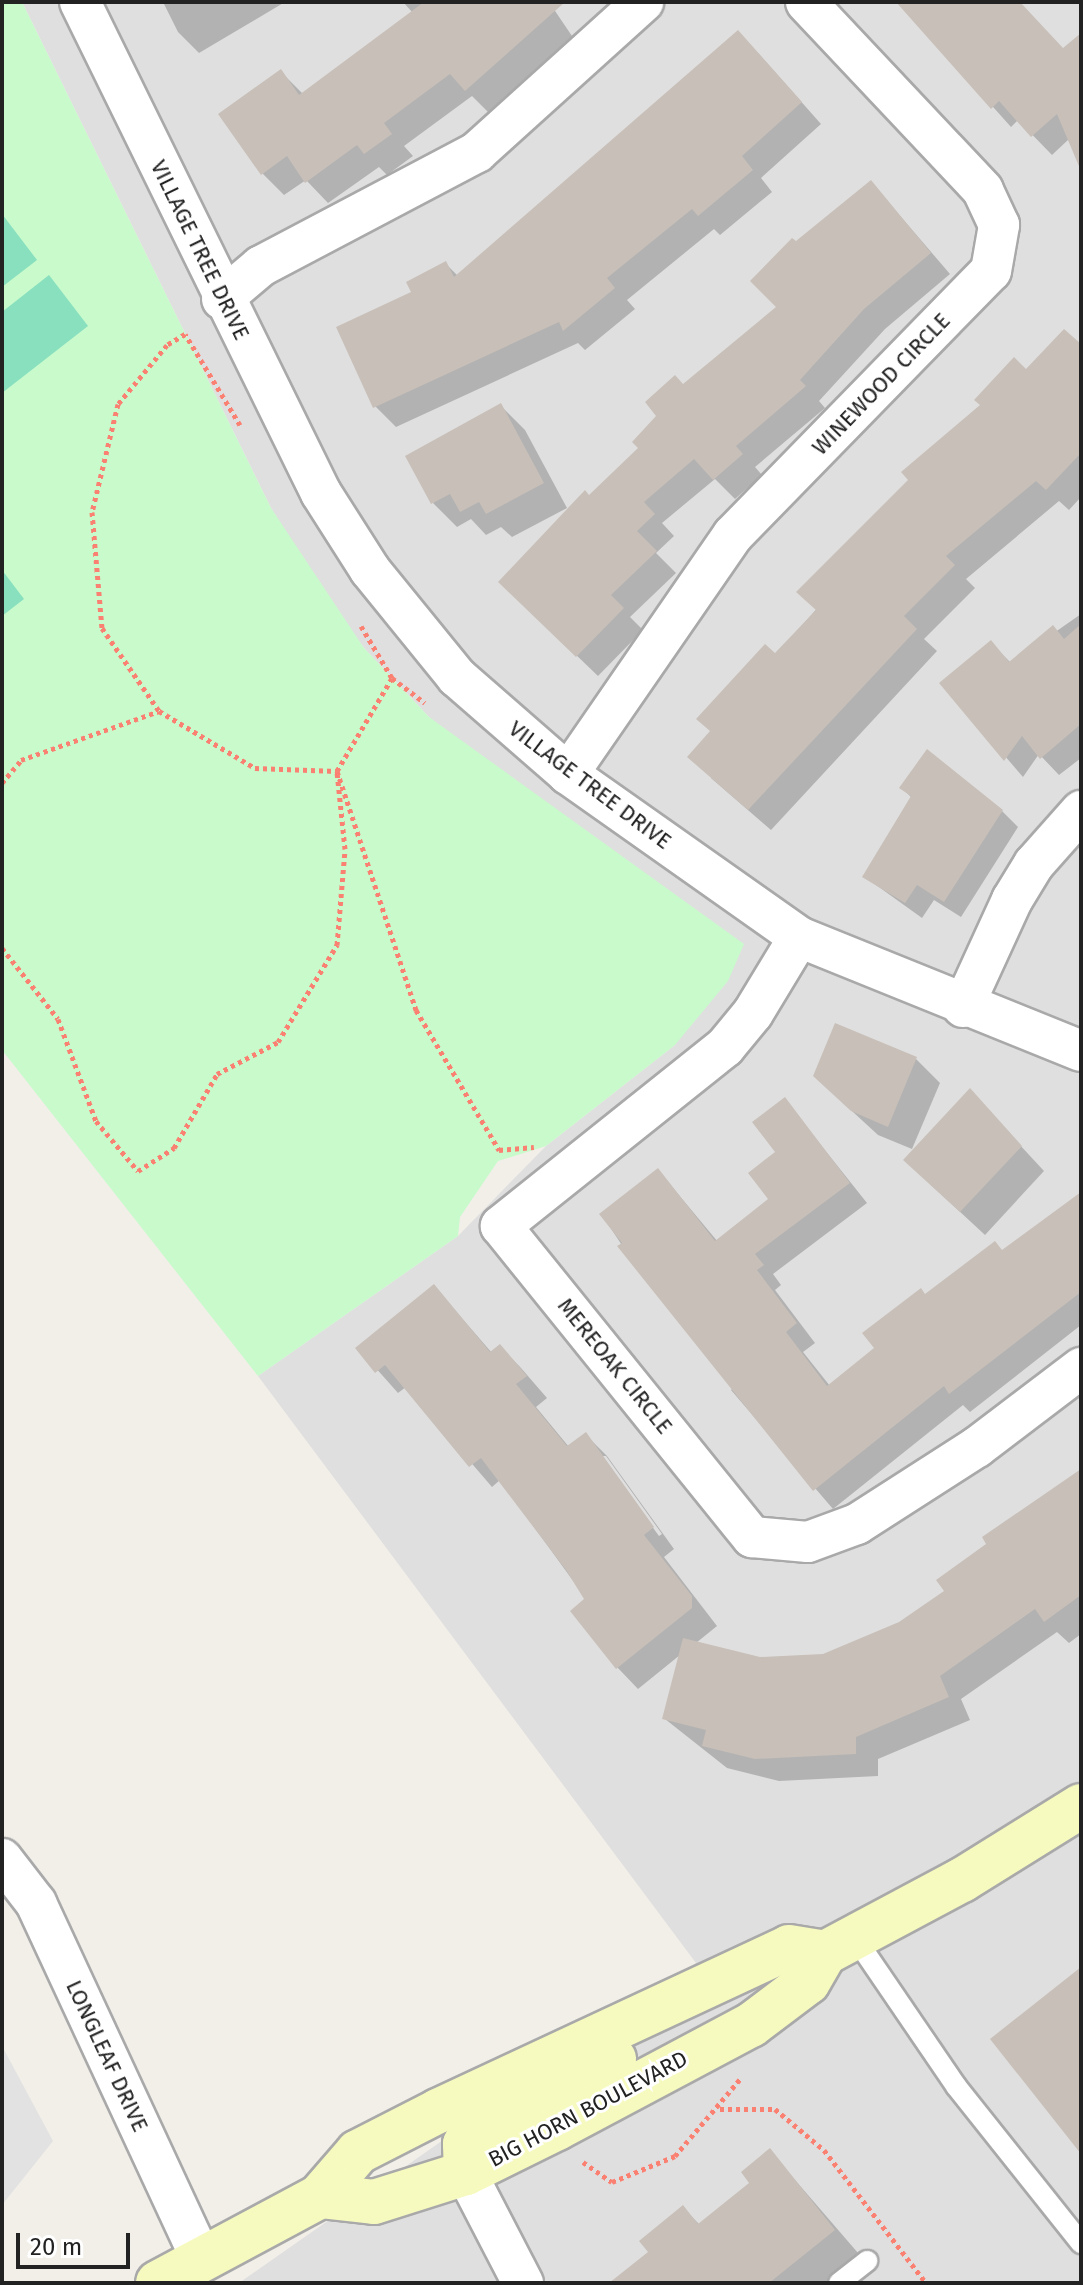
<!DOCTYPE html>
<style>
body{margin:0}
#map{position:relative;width:1083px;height:2285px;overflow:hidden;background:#f2efe9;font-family:"Fira Sans",sans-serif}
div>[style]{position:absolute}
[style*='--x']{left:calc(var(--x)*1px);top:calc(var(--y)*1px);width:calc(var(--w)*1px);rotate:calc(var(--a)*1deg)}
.residential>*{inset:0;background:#e0dfdf}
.park>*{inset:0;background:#c8facc}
.pitch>*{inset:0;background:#88e0be}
.parking>*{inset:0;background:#e2e2e2}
.shadow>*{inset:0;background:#0003}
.building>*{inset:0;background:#c7bfb8}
.path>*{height:5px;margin-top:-2.5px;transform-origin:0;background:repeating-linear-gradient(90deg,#fa8072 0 4px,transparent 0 8px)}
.roads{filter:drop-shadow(2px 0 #a9a9a9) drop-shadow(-2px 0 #a9a9a9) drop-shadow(0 2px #a9a9a9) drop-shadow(0 -2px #a9a9a9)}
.service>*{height:20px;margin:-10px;padding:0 10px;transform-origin:10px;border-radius:10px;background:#fff}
.minor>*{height:40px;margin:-20px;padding:0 20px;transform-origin:20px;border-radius:20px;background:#fff}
.secondary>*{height:44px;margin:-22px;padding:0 22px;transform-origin:22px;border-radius:22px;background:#f7fabf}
span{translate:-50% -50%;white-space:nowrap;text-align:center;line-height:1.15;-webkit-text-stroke:6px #fff;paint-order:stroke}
.street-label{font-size:22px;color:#222}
.frame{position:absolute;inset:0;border:4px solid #222;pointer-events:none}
.scale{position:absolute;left:16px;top:2233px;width:114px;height:36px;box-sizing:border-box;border:4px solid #222;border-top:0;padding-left:10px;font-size:24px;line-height:28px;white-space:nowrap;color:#222;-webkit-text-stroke:6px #fff;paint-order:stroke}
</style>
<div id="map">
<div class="residential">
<div style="clip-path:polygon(22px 2px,1081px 2px,1081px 2283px,239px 2283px,696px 1963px,258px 1376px,458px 1236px,546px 1146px,675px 1045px,429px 717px,364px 648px,312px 574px,271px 508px)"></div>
</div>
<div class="park">
<div style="clip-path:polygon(2px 2px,22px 2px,271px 508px,364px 648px,429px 717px,744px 944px,728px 981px,675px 1045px,546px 1146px,498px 1161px,460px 1217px,458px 1236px,258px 1376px,2px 1050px)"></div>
</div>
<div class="pitch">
<div style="clip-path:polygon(2px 214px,37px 260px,2px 287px)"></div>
<div style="clip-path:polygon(49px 275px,88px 326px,2px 393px,2px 312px)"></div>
<div style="clip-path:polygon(2px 570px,24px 599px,2px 616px)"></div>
</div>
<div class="parking">
<div style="clip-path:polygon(2px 2046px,53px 2141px,2px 2205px)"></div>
</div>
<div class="shadow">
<div style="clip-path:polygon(163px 2px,285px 2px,199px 53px,178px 32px)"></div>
<div style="clip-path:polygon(403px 2px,549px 2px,572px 36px,488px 112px,472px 96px,404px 146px,413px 156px,387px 175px,379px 167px,328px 203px,306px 180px,284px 195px,263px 174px,281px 72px,304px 95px,413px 13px)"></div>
<div style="clip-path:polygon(899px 2px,1015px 2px,1063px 51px,1081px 35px,1081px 169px,1069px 139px,1052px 155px,1018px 120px,1011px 127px)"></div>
<div style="clip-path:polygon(758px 53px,821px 124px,761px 178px,772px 192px,720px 235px,714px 229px,627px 300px,635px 309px,585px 350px,578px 343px,396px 427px,375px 406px,414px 293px,446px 264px,458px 276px)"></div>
<div style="clip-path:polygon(871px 182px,950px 274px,885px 329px,819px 401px,825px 408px,755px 467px,762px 475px,735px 499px,715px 479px,662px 523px,674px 536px,656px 553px,676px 573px,630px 617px,643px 630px,598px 676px,521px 602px,589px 497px,640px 448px,683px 386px,779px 307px,796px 244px)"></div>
<div style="clip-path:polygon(1081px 347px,1081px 497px,1069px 510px,1059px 501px,966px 579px,975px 588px,924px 639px,937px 651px,771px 830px,711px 778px,775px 656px,1026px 372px)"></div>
<div style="clip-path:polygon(501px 406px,525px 430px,567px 508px,512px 537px,501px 527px,486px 535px,471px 519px,457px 527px,433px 503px)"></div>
<div style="clip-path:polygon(1081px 614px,1081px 758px,1059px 775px,1039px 754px,1023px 777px,942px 683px,990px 642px,1011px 663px)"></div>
<div style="clip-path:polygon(902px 788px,1002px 811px,1018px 827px,961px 917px,934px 900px,922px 918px,865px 877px,912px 798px)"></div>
<div style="clip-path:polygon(916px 1059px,940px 1083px,912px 1149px,878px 1135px,840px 1100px)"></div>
<div style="clip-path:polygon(970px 1091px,1044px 1171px,985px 1235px,930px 1184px)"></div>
<div style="clip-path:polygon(785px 1100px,867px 1203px,773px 1274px,781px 1285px,775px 1290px,815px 1343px,803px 1352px,830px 1386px,876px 1348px,926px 1296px,1081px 1205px,1081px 1325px,970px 1412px,963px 1405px,833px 1509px,731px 1390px,736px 1386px,635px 1265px,602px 1215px,658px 1170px,718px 1242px,771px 1200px)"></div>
<div style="clip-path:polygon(evenodd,434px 1286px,492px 1353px,500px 1346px,521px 1368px,547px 1398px,536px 1407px,569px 1447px,586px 1435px,607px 1456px,674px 1549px,664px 1557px,717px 1626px,696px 1643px,760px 1659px,824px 1656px,900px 1624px,947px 1591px,989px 1544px,1081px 1470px,1081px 1634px,1069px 1643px,1057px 1632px,961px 1699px,970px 1720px,878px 1759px,878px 1776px,779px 1781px,727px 1768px,665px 1719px,680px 1655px,638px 1689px,617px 1667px,587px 1600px,500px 1480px,492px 1487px,406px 1387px,398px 1393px,358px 1348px,434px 1286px,601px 1456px,606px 1456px,662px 1534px,659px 1536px,601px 1456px)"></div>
<div style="clip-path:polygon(770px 2151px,871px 2268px,852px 2283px,613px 2283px,650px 2253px,683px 2208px,700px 2225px,752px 2183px)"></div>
</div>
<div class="building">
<div style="clip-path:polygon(424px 2px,565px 2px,465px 91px,450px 74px,384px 123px,392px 134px,364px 154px,357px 145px,305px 183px,287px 156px,261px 175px,218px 114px,281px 69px,299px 95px)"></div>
<div style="clip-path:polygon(896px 2px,1020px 2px,1063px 48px,1081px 33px,1081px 171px,1057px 114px,1031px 137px,999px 101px,991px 109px)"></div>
<div style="clip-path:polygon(738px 30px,802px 102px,742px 156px,753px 170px,698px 216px,692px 209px,607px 278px,615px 288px,563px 331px,559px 322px,373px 408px,336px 327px,411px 292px,406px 282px,446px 261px,454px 277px)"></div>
<div style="clip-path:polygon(871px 180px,931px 253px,864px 309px,800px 380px,806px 386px,736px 446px,743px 454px,713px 480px,694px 459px,644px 502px,655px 514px,637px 531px,657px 551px,611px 595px,624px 608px,576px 657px,498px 582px,585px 490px,589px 495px,638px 448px,632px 442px,656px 416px,645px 402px,675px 375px,683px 384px,776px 307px,750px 281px,792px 238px,796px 241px)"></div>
<div style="clip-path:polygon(1064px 329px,1081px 344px,1081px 453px,1046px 490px,1036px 481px,946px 556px,955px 565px,904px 616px,917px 629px,748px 810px,687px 757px,710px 731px,696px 719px,765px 644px,775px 653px,816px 610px,796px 592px,908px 480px,901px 472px,980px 405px,974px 400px,1014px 357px,1026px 369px)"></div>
<div style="clip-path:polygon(501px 403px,544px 483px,486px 514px,479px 502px,460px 512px,450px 494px,431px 504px,405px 456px)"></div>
<div style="clip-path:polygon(1081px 624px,1081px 724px,1040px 759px,1022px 736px,1004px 761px,939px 683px,991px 640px,1009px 662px,1053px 625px,1064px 639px)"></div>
<div style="clip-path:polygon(927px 749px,1003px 810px,944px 902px,917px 885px,905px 903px,862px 877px,911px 796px,899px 788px)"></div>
<div style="clip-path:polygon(835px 1023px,917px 1057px,888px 1127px,851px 1111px,813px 1076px)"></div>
<div style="clip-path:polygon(970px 1088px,1022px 1146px,960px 1212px,903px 1160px)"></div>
<div style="clip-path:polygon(785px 1097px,850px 1183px,755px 1254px,764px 1265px,757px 1270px,797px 1323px,786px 1332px,827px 1386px,874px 1348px,862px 1333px,921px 1288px,925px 1294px,995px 1241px,1002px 1250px,1081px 1192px,1081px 1292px,949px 1394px,944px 1386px,813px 1491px,617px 1246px,622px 1243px,599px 1214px,658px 1168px,715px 1241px,768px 1199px,748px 1173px,775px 1152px,752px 1122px)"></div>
<div style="clip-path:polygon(434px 1284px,490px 1352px,500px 1344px,527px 1376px,516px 1384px,567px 1446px,586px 1432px,654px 1527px,644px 1535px,692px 1596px,692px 1608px,616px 1669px,570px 1611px,584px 1599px,566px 1570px,481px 1458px,469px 1467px,385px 1365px,375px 1373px,355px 1348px)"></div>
<div style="clip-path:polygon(1081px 1469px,1081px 1595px,1044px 1622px,1035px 1609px,940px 1676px,949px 1697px,856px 1737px,856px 1754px,755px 1759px,702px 1746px,706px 1730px,662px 1719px,683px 1638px,760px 1657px,823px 1654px,899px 1622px,944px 1591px,936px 1580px,986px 1544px,982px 1537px)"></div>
<div style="clip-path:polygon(1081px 1967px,1081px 2154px,990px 2039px)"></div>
<div style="clip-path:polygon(770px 2148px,835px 2230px,769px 2283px,609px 2283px,648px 2252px,639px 2241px,683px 2205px,698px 2224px,749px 2183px,741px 2172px)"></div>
</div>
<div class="path">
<div style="--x:240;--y:425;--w:106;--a:-121.1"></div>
<div style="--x:185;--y:334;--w:21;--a:149"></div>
<div style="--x:167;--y:345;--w:77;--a:129.7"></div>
<div style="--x:118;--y:404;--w:111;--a:103.5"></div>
<div style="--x:92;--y:512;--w:116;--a:85.1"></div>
<div style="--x:102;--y:628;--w:101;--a:55.5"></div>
<div style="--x:159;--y:711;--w:112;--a:30.7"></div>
<div style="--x:255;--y:768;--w:82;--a:2.1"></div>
<div style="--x:337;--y:771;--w:108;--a:-59.4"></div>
<div style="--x:361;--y:626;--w:61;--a:59.2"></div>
<div style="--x:392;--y:678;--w:41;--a:37.1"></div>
<div style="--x:2;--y:783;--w:30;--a:-50"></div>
<div style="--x:21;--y:760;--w:146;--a:-19.5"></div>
<div style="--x:2;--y:948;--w:90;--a:51.7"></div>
<div style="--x:58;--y:1019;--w:109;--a:69.6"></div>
<div style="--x:96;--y:1121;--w:65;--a:50"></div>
<div style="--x:138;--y:1171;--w:43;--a:-32.6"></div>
<div style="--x:174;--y:1148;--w:86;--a:-59.8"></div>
<div style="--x:217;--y:1074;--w:69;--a:-27.7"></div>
<div style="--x:278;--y:1042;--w:114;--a:-58.7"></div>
<div style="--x:337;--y:945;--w:96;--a:-85.2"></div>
<div style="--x:345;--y:849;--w:78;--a:-95.9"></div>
<div style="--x:337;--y:771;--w:252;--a:71.7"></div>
<div style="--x:416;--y:1010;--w:163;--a:59.3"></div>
<div style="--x:499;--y:1150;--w:35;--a:-5"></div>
<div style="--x:720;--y:2109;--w:55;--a:0"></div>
<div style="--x:775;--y:2109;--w:64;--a:39.9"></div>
<div style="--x:824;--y:2150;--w:168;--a:52.5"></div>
<div style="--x:583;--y:2162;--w:35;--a:35"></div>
<div style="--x:612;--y:2182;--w:68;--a:-22.4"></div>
<div style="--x:675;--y:2156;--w:102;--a:-49.8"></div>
</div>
<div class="roads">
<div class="service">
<div style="--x:853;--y:1935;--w:183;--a:55.7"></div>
<div style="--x:956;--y:2086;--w:201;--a:51.5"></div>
<div style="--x:839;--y:2283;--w:36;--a:-38"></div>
</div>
<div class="minor">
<div style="--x:80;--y:2;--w:547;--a:63.86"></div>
<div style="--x:321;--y:493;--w:91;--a:57.5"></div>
<div style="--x:370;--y:570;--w:138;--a:50.9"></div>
<div style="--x:457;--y:677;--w:147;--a:41.1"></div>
<div style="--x:568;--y:774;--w:283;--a:35.2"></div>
<div style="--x:799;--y:937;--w:304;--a:22"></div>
<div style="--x:222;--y:299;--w:51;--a:-40.2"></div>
<div style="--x:261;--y:266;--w:244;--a:-27.8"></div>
<div style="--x:477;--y:152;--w:224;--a:-42.1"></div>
<div style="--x:568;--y:774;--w:290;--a:-55.4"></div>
<div style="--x:733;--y:535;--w:369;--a:-45.7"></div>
<div style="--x:991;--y:271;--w:47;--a:-80.1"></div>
<div style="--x:999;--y:225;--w:38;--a:-115"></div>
<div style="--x:983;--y:190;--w:258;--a:-133.3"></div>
<div style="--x:799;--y:937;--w:89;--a:121.2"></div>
<div style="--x:753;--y:1013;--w:44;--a:129.5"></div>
<div style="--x:725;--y:1047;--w:287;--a:141.4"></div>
<div style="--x:501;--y:1226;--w:400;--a:51.1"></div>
<div style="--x:752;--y:1537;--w:56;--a:5.1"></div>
<div style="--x:808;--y:1542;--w:52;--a:-20.2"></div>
<div style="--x:857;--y:1524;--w:143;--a:-32.7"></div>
<div style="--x:977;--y:1447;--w:131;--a:-37.2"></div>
<div style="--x:963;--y:1007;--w:118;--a:-65.4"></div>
<div style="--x:1012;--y:900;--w:42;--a:-58.6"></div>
<div style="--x:1034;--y:864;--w:71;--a:-48.4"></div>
<div style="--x:2;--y:1859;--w:56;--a:52.3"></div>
<div style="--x:36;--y:1903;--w:392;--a:65.1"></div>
<div style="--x:466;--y:2173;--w:124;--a:62.6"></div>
</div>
<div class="secondary">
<div style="--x:466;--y:2173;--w:29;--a:-92"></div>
<div style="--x:465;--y:2144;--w:21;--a:-55"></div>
<div style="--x:477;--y:2127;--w:153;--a:-26.4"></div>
<div style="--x:320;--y:2196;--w:54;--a:6.3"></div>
<div style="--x:374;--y:2202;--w:96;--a:-17.5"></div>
<div style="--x:466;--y:2173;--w:102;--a:-26.3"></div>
<div style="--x:557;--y:2128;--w:220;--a:-28"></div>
<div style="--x:751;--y:2025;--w:71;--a:-37"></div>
<div style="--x:808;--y:1982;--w:34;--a:-60"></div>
<div style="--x:825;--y:1953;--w:155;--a:-28.1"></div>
<div style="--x:962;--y:1880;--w:140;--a:-31.9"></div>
<div style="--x:158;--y:2283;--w:184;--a:-28.2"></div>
<div style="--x:320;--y:2196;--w:58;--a:-49.2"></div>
<div style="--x:358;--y:2152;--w:90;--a:-27.1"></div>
<div style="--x:438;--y:2111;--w:387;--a:-25"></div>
<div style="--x:789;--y:1947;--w:36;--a:9"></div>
</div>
</div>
<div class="street-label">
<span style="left:200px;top:250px;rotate:64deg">VILLAGE TREE DRIVE</span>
<span style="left:881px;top:384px;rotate:-46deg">WINEWOOD CIRCLE</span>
<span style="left:590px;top:785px;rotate:37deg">VILLAGE TREE DRIVE</span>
<span style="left:615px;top:1366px;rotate:51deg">MEREOAK CIRCLE</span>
<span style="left:107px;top:2056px;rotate:65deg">LONGLEAF DRIVE</span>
<span style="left:588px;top:2109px;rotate:-28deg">BIG HORN BOULEVARD</span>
</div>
<div class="frame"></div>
<div class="scale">20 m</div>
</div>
